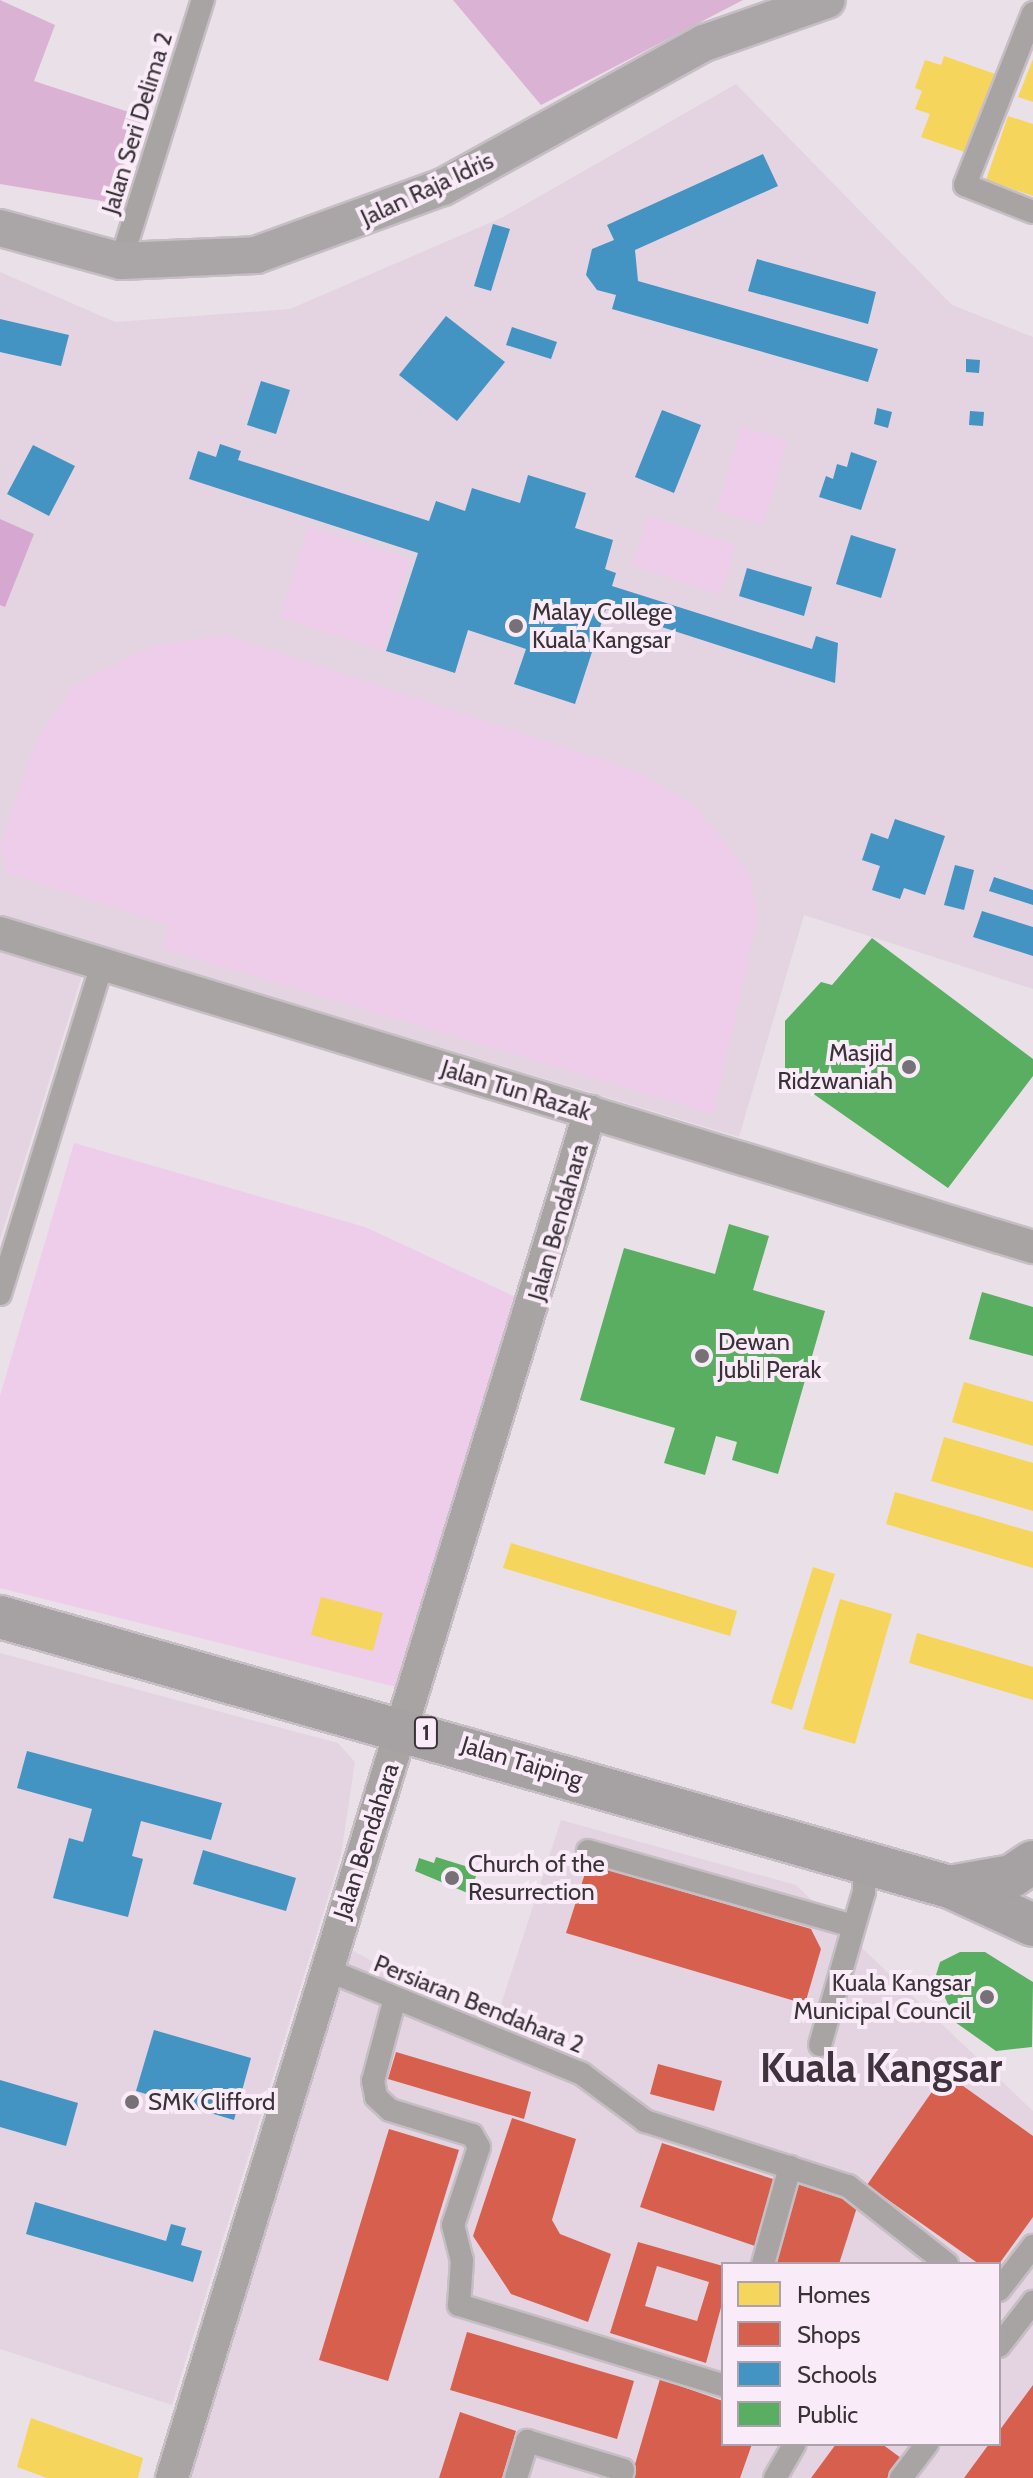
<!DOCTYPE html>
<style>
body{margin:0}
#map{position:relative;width:1033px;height:2478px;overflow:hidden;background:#eae0e8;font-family:Cabin,sans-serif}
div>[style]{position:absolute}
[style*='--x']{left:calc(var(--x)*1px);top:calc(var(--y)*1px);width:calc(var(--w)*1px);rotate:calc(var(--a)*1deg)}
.built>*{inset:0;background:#e4d4e1}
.green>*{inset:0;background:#edcde9}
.forest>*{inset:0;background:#dab2d4}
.water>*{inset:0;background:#d6a7d0}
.homes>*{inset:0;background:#f6d55c}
.shops>*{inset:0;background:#d6604d}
.schools>*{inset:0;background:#4393c3}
.public>*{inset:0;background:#5aae61}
.roads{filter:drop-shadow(2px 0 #c6bec4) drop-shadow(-2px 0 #c6bec4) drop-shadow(0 2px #c6bec4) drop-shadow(0 -2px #c6bec4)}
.street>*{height:22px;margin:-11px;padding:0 11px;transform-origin:11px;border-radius:11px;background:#a7a4a3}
.secondary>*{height:32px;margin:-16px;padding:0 16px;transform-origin:16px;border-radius:16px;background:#a7a4a3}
.primary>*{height:36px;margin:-18px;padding:0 18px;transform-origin:18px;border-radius:18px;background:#aaa6a7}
.highway>*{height:42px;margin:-21px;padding:0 21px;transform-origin:21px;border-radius:21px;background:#a6a1a2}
.dots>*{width:22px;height:22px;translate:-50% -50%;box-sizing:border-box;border:4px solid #faebf8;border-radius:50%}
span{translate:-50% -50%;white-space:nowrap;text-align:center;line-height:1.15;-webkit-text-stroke:8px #faebf8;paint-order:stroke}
.shield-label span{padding:2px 6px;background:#faebf8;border:2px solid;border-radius:6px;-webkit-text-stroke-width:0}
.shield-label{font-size:22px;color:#393338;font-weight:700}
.street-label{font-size:24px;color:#393338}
.poi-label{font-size:24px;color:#393338}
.left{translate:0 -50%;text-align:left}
.right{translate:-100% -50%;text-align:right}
.town-label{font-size:40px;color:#3f333d;font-weight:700}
.legend{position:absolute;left:721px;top:2262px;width:280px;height:184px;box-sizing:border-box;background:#faebf8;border:2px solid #ada1ab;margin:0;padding:10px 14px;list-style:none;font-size:24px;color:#393338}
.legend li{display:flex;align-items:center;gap:16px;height:40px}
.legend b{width:40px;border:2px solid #ada1ab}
</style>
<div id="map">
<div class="built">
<div style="clip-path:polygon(736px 84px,952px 305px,1033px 337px,1033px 989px,804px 915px,739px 1137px,92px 943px,0 1240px,0 272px,115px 322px,290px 309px,503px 217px)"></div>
<div style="clip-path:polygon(0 1653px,338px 1743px,355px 1762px,341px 1855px,172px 2405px,0 2349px)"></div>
<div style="clip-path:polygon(evenodd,561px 1820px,796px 1885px,1033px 2111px,1033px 2478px,157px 2478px,327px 1937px,494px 2026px,561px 1820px,723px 2264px,999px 2264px,999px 2444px,723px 2444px,723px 2264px)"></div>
</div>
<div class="green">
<div style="clip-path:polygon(741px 427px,788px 440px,764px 524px,717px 511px)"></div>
<div style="clip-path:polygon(649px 516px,737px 546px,720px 595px,632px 565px)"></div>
<div style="clip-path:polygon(308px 527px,410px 559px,382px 650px,280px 618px)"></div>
<div style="clip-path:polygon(225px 635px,637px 771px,696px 807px,750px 874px,758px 918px,714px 1114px,163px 949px,169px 925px,6px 873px,0 845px,36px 741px,73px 686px,153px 646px)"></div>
<div style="clip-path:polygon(74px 1143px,365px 1227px,520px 1299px,433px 1601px,396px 1687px,0 1588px,0 1396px)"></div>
</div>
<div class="forest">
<div style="clip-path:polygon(0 0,55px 25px,34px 81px,144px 117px,108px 202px,0 184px)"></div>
<div style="clip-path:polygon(453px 0,743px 0,541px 105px)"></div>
</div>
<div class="water">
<div style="clip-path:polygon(0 519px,34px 534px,5px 607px,0 605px)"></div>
</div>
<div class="homes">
<div style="clip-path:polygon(944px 56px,1001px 76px,973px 155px,921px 137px,930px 114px,915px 109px,922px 91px,915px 88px,925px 60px,941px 65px)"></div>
<div style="clip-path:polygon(1033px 59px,1033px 102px,1018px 97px)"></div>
<div style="clip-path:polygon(1008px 116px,1033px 124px,1033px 196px,986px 180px)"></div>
<div style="clip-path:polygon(964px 1382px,1033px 1402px,1033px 1446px,952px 1422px)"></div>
<div style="clip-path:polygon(944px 1437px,1033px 1463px,1033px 1511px,931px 1481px)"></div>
<div style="clip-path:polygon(895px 1492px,1033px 1532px,1033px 1568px,886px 1524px)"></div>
<div style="clip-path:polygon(511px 1543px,737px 1611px,730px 1636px,503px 1568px)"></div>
<div style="clip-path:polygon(813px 1567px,835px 1574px,792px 1710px,771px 1703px)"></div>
<div style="clip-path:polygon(321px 1597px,383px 1613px,373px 1651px,311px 1635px)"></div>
<div style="clip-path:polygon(840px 1599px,892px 1614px,855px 1744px,803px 1729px)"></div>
<div style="clip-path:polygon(917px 1633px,1033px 1667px,1033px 1700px,909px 1663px)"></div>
<div style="clip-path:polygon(31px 2418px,143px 2458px,138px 2478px,47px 2478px,17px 2467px)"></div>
</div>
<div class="shops">
<div style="clip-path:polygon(588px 1864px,811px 1929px,821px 1949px,805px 2004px,566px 1933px)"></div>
<div style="clip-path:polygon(396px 2052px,531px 2092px,524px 2119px,388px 2079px)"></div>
<div style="clip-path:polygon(658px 2064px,722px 2081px,714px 2111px,650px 2094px)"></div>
<div style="clip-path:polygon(945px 2073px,1033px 2136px,1033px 2217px,999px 2264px,979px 2264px,867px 2185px)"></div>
<div style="clip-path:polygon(512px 2118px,576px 2139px,552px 2220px,560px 2234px,611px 2254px,588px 2322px,511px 2294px,473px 2236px)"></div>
<div style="clip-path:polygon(389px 2129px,459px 2150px,388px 2381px,319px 2360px)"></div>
<div style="clip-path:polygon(662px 2143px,776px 2180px,755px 2246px,640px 2207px)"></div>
<div style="clip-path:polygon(797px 2184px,858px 2204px,839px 2264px,774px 2264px)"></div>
<div style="clip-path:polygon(evenodd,638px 2242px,723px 2266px,723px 2300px,706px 2363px,610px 2333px,638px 2242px,657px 2266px,709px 2282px,697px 2321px,645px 2306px,657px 2266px)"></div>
<div style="clip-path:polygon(467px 2332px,634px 2381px,617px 2439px,450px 2390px)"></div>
<div style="clip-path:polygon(660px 2379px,723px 2401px,723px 2444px,752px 2444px,740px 2478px,631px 2478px)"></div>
<div style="clip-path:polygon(1033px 2385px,1033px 2478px,964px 2478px,989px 2444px,999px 2444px,999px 2431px)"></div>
<div style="clip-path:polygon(460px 2412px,516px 2431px,502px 2478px,439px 2478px)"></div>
<div style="clip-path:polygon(836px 2444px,882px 2444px,901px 2458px,887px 2478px,811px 2478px)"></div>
</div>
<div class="schools">
<div style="clip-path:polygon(763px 154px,778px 186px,635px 250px,638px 281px,878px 349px,868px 382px,612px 309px,616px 295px,597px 290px,586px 275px,592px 249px,614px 240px,607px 225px)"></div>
<div style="clip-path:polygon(493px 224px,510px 229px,491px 291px,474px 286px)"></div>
<div style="clip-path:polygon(757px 259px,876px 292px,868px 324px,748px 291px)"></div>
<div style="clip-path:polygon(446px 316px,505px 362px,457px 421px,399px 375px)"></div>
<div style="clip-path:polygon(0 319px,69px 335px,61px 366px,0 352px)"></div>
<div style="clip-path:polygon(512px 327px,557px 342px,551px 359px,506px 345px)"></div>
<div style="clip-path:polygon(966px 359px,980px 360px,979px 373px,966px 372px)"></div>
<div style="clip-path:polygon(261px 381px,290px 390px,276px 434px,247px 425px)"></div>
<div style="clip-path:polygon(877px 408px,892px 412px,888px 428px,874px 424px)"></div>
<div style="clip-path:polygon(662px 410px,701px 425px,674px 493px,635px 477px)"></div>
<div style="clip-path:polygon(970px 411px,984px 412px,983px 426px,969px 425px)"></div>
<div style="clip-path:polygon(220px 444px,241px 451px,238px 460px,429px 521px,436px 501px,465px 511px,472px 488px,520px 503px,528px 475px,586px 493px,575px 528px,613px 540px,605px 569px,616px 573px,612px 586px,812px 649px,816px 636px,838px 643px,835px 683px,606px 609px,575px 704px,514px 684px,526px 649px,468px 630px,455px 673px,386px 651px,418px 553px,189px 479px,198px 451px,216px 457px)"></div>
<div style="clip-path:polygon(33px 445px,75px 466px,49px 516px,7px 494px)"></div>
<div style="clip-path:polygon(851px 452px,877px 461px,861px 510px,819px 497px,826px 476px,833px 479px,837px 464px,847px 467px)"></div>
<div style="clip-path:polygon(851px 535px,896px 549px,881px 598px,836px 584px)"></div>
<div style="clip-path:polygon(747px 568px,812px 587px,804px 616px,739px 596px)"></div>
<div style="clip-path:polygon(895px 819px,945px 836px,925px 895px,904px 888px,900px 899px,872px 890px,880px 866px,862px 860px,871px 833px,888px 839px)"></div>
<div style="clip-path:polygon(955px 865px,974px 870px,964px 910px,944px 905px)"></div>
<div style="clip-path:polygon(994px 877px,1033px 890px,1033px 905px,989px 891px)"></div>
<div style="clip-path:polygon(982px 911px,1033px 927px,1033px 956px,973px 937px)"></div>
<div style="clip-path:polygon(27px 1751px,222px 1803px,211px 1840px,141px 1821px,132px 1856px,143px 1859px,128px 1917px,53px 1898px,69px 1838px,83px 1842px,92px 1809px,17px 1788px)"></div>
<div style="clip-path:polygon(203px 1850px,296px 1878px,286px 1911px,193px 1884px)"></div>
<div style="clip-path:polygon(154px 2030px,251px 2058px,234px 2120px,136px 2091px)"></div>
<div style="clip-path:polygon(0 2080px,78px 2103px,66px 2146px,0 2127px)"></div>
<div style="clip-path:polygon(35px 2202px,166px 2241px,171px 2224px,186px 2228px,181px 2245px,202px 2251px,193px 2282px,26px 2234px)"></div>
</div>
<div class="public">
<div style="clip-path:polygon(872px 938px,1033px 1059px,1033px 1076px,948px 1188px,785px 1074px,785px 1021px,821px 982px,832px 985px)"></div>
<div style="clip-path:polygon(729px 1224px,769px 1236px,753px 1290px,825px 1311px,778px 1474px,732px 1460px,737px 1442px,716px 1436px,705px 1475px,664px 1463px,675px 1428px,580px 1400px,624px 1248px,715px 1274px)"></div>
<div style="clip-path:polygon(982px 1292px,1033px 1307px,1033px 1356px,969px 1339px)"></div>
<div style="clip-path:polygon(436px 1857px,478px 1870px,470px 1894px,415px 1871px,419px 1858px,434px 1863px)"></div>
<div style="clip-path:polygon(960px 1952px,985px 1952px,1033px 1982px,1032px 2047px,996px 2051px,955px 2022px,936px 1975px,940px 1962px)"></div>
</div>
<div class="roads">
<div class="street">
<div style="--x:1033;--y:13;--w:185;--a:111.6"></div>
<div style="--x:965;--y:185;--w:73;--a:21.7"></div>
<div style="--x:121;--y:261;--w:274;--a:-72.6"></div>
<div style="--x:0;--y:1294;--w:344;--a:-72.8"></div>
<div style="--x:588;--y:1851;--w:275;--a:15.8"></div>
<div style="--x:325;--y:1969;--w:278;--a:22.2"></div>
<div style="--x:582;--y:2074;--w:79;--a:36.7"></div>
<div style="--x:645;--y:2121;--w:213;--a:17.8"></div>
<div style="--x:848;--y:2186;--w:126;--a:38.2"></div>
<div style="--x:395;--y:1998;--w:86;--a:104.8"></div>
<div style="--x:373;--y:2081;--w:16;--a:79"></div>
<div style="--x:376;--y:2097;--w:19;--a:43"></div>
<div style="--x:390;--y:2110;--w:86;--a:17"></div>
<div style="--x:472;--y:2135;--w:14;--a:60"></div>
<div style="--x:479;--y:2147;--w:82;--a:108.4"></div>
<div style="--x:453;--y:2225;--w:36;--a:76"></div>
<div style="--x:462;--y:2260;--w:45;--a:93.8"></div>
<div style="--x:459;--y:2305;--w:276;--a:16.9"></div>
<div style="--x:820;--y:2045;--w:159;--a:-74"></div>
<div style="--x:864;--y:1892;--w:16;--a:-90"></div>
<div style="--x:864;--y:1876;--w:19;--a:-129"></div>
<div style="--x:763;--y:2264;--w:101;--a:-74.4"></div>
<div style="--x:999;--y:2290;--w:56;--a:-52.3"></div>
<div style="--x:999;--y:2346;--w:56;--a:-52.3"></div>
<div style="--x:516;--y:2478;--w:39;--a:-73"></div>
<div style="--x:527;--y:2441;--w:100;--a:16.8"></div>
<div style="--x:623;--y:2470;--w:8;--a:104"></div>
<div style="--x:775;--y:2478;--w:39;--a:-60"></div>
<div style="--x:901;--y:2478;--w:43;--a:-52.6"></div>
</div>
<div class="secondary">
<div style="--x:0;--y:933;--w:1080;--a:16.91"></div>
<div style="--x:172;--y:2478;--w:1429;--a:-72.99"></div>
</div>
<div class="primary">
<div style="--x:0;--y:228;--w:125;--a:15.3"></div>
<div style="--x:121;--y:261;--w:135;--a:-2.5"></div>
<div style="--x:256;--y:255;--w:199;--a:-20"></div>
<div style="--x:443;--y:187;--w:298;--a:-28.9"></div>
<div style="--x:704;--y:43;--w:130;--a:-19.3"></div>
</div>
<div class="highway">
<div style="--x:0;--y:1617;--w:988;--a:15.87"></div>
<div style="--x:950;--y:1887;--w:91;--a:24.6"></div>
<div style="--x:950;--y:1887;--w:63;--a:-10.1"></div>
<div style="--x:1012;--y:1876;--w:25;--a:-34"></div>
</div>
</div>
<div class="dots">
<div style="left:516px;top:626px;background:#777076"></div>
<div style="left:909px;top:1067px;background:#777076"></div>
<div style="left:702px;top:1356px;background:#777076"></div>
<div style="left:452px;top:1878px;background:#777076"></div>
<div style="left:987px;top:1997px;background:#777076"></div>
<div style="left:132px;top:2102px;background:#777076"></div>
</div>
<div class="shield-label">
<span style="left:426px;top:1733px">1</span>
</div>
<div class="street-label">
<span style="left:137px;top:123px;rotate:-73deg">Jalan Seri Delima 2</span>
<span style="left:427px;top:189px;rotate:-25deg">Jalan Raja Idris</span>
<span style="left:516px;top:1090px;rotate:17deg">Jalan Tun Razak</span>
<span style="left:558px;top:1222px;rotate:-74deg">Jalan Bendahara</span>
<span style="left:522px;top:1762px;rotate:17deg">Jalan Taiping</span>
<span style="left:366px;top:1841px;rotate:-72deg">Jalan Bendahara</span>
<span style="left:479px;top:2004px;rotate:22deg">Persiaran Bendahara 2</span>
</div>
<div class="poi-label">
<span class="left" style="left:532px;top:626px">Malay College<br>Kuala Kangsar</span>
<span class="right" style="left:893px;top:1067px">Masjid<br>Ridzwaniah</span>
<span class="left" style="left:718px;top:1356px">Dewan<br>Jubli Perak</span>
<span class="left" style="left:468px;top:1878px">Church of the<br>Resurrection</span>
<span class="right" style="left:971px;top:1997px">Kuala Kangsar<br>Municipal Council</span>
<span class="left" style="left:148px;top:2102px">SMK Clifford</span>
</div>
<div class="town-label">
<span style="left:881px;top:2068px">Kuala Kangsar</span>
</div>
<ul class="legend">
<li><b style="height:22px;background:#f6d55c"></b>Homes</li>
<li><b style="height:22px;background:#d6604d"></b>Shops</li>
<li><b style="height:22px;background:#4393c3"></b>Schools</li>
<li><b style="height:22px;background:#5aae61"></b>Public</li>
</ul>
</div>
